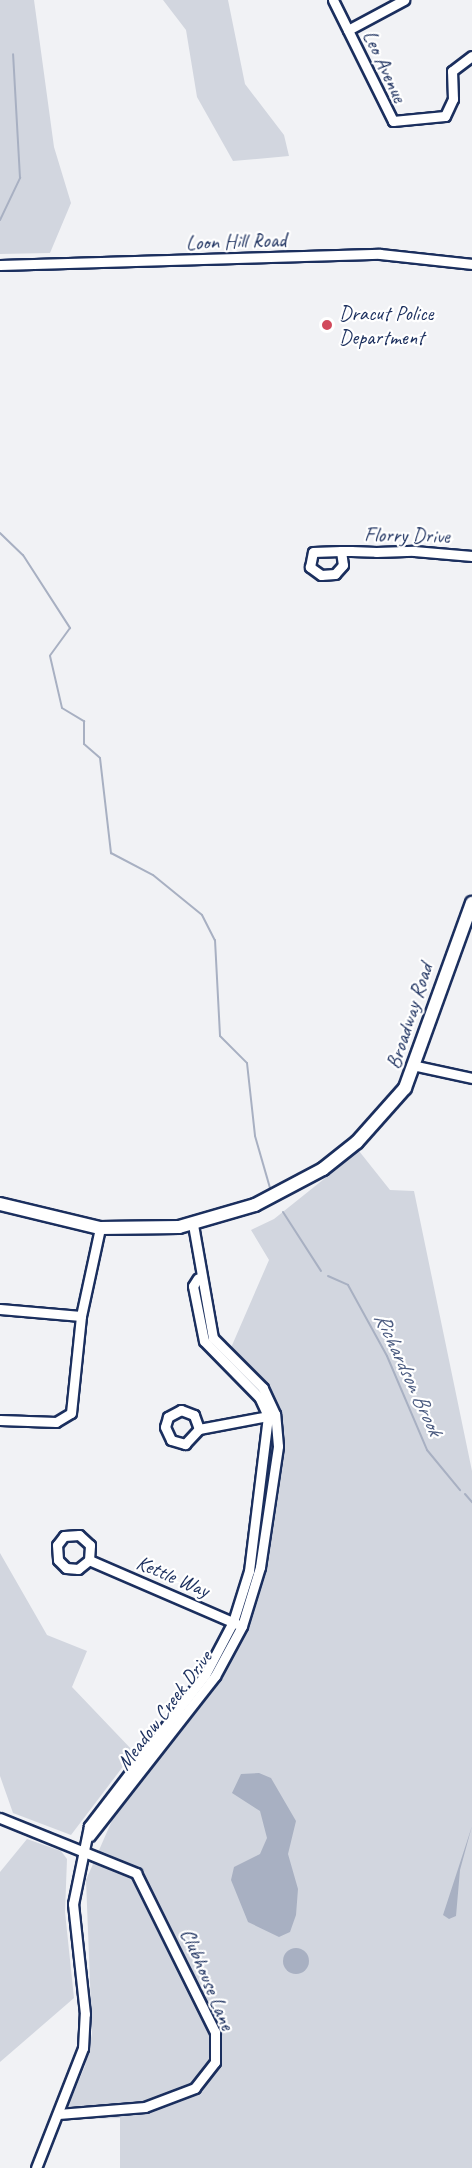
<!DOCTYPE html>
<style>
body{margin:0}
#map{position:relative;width:472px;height:2168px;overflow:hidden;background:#f1f2f5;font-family:Caveat,sans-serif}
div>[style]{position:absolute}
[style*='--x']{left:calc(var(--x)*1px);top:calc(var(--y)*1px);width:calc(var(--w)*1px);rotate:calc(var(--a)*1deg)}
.green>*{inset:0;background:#d2d6df}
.water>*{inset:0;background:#a8b0c2}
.round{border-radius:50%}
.stream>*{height:2px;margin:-1px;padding:0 1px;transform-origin:1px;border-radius:1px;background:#a8b0c2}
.roads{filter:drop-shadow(2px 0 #1b2f5e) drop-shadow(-2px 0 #1b2f5e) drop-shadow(0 2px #1b2f5e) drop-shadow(0 -2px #1b2f5e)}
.street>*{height:9px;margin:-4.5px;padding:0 4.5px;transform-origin:4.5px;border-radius:4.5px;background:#fff}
.secondary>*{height:12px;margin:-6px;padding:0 6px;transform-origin:6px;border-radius:6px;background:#fff}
.dots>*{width:16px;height:16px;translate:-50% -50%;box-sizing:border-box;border:3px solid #fff;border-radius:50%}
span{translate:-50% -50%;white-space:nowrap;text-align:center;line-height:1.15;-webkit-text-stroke:4.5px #fff;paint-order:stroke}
.street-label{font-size:21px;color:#1b2f5e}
.poi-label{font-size:21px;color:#1b2f5e}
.left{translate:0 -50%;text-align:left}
.water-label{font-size:22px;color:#4c5c81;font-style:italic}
</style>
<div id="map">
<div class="green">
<div style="clip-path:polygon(0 0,34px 0,54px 147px,71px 203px,50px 253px,0 254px)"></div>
<div style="clip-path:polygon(163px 0,228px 0,245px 84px,284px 135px,289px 156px,233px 161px,197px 97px,186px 30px)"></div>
<div style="clip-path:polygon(359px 1151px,390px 1190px,414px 1191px,472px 1471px,472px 2168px,120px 2168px,120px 2118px,62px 2120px,85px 2066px,92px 2034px,86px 1880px,117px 1809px,227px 1665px,262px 1583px,283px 1424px,272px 1392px,230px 1350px,269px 1260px,251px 1230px,274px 1219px)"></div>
<div style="clip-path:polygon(0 1553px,47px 1635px,87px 1651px,72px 1687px,134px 1752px,71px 1835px,13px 1813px,0 1776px)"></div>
<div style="clip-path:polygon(27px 1839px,61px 1851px,67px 1859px,65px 1912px,74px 1998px,0 2062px,0 1872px)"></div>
</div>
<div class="water">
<div style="clip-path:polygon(259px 1773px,271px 1778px,296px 1821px,288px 1854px,298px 1889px,296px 1915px,290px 1932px,279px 1937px,248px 1922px,231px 1880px,234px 1867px,260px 1854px,267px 1838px,260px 1811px,232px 1793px,241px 1774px)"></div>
<div style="clip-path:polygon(472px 1826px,460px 1870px,456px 1916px,449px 1919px,443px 1915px)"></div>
<div class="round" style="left:283px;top:1948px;width:26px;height:26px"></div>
</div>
<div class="stream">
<div style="--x:0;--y:220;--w:47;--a:-64.5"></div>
<div style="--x:20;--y:178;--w:124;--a:-93.2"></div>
<div style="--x:0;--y:533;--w:32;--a:44"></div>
<div style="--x:23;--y:555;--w:87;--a:57.2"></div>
<div style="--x:70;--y:628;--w:34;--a:126"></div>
<div style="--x:50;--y:656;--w:53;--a:77"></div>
<div style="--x:62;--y:708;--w:26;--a:31"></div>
<div style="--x:84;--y:721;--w:23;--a:90"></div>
<div style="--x:84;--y:744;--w:21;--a:41"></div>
<div style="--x:100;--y:758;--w:96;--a:83.4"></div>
<div style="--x:111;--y:853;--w:47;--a:27.6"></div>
<div style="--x:153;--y:875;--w:63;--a:39.2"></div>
<div style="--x:202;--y:915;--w:28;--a:63"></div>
<div style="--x:215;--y:940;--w:96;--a:87"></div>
<div style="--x:220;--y:1036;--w:38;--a:45"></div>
<div style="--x:247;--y:1063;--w:73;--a:83.7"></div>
<div style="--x:255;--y:1136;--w:54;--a:73.9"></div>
<div style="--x:283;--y:1212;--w:70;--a:57.2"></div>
<div style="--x:328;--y:1276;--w:22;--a:24"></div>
<div style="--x:348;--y:1285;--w:81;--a:61.2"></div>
<div style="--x:387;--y:1356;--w:102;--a:66.9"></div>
<div style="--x:427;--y:1450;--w:52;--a:50.5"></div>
<div style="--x:465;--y:1494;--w:11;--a:49"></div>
</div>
<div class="roads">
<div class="street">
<div style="--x:333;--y:0;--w:135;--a:63.6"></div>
<div style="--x:393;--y:121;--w:52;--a:-5.5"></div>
<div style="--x:445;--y:116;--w:19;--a:-65"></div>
<div style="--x:453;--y:99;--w:28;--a:-92"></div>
<div style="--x:452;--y:71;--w:25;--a:-37"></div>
<div style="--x:348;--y:30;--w:64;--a:-28.2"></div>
<div style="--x:0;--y:265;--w:380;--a:-1.7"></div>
<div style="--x:380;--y:254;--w:93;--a:6.2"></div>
<div style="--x:341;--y:551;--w:14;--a:82"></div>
<div style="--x:343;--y:565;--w:12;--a:132"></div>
<div style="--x:335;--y:574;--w:14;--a:176"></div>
<div style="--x:321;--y:575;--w:14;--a:-144"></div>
<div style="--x:310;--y:567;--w:15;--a:-79"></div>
<div style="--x:313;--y:552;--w:28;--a:-2"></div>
<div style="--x:341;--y:551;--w:10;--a:0"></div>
<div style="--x:351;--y:551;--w:25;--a:2"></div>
<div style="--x:376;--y:552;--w:38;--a:-2"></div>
<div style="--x:414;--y:551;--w:58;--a:4.9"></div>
<div style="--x:417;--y:1066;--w:56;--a:12.3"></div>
<div style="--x:0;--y:1309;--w:81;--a:4.9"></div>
<div style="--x:0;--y:1420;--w:56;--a:2"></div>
<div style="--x:56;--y:1422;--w:17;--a:-31"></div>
<div style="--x:71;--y:1413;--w:98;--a:-84.1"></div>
<div style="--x:81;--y:1316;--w:90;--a:-77.8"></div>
<div style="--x:199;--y:1429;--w:15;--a:-110"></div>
<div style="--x:194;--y:1415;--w:14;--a:-159"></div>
<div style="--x:181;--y:1410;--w:15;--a:152"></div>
<div style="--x:168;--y:1417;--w:10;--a:107"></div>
<div style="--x:165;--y:1427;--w:14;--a:65"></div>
<div style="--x:171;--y:1440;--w:15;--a:16"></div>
<div style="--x:185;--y:1444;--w:21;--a:-47"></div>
<div style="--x:199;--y:1429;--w:75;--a:-10.7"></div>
<div style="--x:89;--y:1560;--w:15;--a:-86"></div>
<div style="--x:90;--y:1545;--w:15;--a:-138"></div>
<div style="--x:79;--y:1535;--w:15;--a:176"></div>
<div style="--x:64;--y:1536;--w:11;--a:128"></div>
<div style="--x:57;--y:1545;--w:15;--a:86"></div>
<div style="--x:58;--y:1560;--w:11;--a:45"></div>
<div style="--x:66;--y:1568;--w:12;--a:5"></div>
<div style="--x:78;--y:1569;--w:14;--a:-39"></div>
<div style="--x:89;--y:1560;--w:161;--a:23.4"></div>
<div style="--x:0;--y:1818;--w:147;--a:22"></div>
<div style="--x:136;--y:1873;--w:178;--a:63.6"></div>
<div style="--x:215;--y:2032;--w:30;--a:90"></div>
<div style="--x:215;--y:2062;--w:33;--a:128"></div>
<div style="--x:195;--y:2088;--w:53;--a:159.2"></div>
<div style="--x:145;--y:2107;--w:87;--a:175.4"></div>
<div style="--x:90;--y:1836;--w:203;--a:-52"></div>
<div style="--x:215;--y:1676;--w:57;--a:-61.6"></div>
<div style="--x:242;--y:1626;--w:62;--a:-73"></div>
<div style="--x:260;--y:1567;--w:122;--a:-81.5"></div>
<div style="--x:278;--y:1446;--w:32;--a:-95"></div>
<div style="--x:275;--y:1414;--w:29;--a:-115"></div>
<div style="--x:263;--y:1388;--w:71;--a:-135"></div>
<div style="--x:213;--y:1338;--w:116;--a:-100"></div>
<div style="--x:36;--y:2168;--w:129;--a:-68.6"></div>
<div style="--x:83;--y:2048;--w:34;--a:-87"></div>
<div style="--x:85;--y:2014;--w:111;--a:-96.2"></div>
<div style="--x:73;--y:1904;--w:80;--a:-78.4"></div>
<div style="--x:89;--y:1826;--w:190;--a:-52.5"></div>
<div style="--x:205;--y:1675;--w:60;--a:-62.2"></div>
<div style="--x:233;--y:1622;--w:53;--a:-72.6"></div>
<div style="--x:249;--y:1571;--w:156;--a:-83"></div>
<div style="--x:268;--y:1416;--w:21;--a:-115"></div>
<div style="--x:259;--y:1397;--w:78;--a:-134.5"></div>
<div style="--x:204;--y:1341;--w:56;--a:-101.3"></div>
<div style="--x:193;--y:1286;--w:9;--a:-58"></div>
</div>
<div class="secondary">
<div style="--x:0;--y:1204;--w:103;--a:13.5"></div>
<div style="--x:100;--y:1228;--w:79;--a:-0.7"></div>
<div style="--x:179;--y:1227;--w:79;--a:-16.1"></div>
<div style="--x:255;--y:1205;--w:77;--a:-27.9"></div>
<div style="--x:323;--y:1169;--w:43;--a:-38.5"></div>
<div style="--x:357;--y:1142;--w:72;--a:-48.4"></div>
<div style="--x:405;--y:1088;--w:197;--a:-70.1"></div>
</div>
</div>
<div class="dots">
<div style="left:327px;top:325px;background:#d1495b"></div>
</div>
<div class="street-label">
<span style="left:385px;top:66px;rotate:65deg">Leo Avenue</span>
<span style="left:236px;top:241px;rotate:-2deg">Loon Hill Road</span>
<span style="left:407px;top:535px;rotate:1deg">Florry Drive</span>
<span style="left:409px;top:1016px;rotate:-72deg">Broadway Road</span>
<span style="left:173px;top:1576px;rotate:23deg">Kettle Way</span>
<span style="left:164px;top:1710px;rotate:-53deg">Meadow Creek Drive</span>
<span style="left:208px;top:1979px;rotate:67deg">Clubhouse Lane</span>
</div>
<div class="poi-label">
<span class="left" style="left:339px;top:325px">Dracut Police<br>Department</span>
</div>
<div class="water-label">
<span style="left:408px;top:1374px;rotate:65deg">Richardson Brook</span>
</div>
</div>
